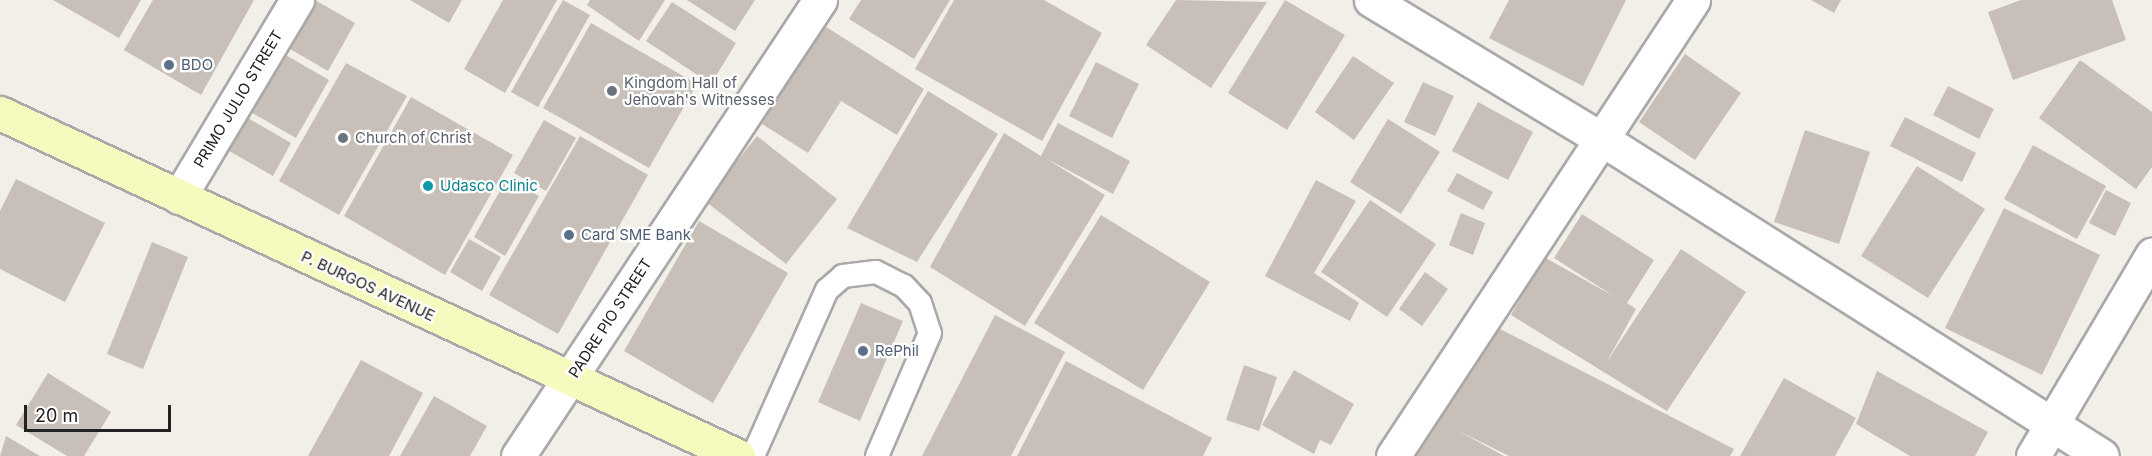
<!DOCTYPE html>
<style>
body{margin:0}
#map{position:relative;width:2152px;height:456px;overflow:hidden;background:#f2efe9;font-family:Inter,sans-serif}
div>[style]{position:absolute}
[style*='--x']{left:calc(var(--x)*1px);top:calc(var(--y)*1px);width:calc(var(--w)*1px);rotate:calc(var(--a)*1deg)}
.building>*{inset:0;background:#c7bfb8}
.roads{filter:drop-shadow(2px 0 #a9a9a9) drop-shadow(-2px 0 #a9a9a9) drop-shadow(0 2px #a9a9a9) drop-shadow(0 -2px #a9a9a9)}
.service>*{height:22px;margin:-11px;padding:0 11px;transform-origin:11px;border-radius:11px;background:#fff}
.minor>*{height:33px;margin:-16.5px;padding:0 16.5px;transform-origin:16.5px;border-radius:16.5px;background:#fff}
.secondary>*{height:33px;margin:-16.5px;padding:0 16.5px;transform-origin:16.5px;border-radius:16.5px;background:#f7fabf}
.dots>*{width:16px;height:16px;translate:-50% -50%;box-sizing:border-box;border:3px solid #fff;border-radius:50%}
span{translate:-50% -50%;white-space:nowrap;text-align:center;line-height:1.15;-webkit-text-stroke:4.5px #fff;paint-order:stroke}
.service-label{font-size:15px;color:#4e5e75}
.left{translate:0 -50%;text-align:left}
.worship-label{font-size:15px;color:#5b616d}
.street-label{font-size:15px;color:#222}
.culture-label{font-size:15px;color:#0d838f}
.scale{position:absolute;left:24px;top:405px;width:147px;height:27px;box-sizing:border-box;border:3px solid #222;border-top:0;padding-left:8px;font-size:18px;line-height:21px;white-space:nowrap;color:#222;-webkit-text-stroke:4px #fff;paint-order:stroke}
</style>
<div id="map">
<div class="building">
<i style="clip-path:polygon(53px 0,141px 0,119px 38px)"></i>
<i style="clip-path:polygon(153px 0,254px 0,201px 95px,124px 50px)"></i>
<i style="clip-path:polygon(302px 0,315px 0,355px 23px,328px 71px,278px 42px)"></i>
<i style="clip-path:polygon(410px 0,462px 0,449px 23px)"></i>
<i style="clip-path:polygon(503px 0,557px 0,505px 93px,464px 69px)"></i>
<i style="clip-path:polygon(563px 0,590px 15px,538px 107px,511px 92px)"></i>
<i style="clip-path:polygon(590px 0,665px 0,639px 41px,587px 5px)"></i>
<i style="clip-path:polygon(687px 0,755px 0,735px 31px)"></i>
<i style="clip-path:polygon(861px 0,950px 0,914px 59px,849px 19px)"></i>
<i style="clip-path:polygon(954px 0,1044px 0,1102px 33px,1042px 141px,915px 69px)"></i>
<i style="clip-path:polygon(1176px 0,1267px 2px,1211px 88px,1146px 45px)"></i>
<i style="clip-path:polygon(1285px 0,1345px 35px,1287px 130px,1228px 93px)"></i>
<i style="clip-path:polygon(1509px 0,1626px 0,1583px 86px,1489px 38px)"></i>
<i style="clip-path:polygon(1811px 0,1841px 0,1834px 13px)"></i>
<i style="clip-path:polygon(2021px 0,2112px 0,2126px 40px,2013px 80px,1988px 12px)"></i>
<i style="clip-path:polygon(672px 2px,736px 43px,711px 84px,646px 41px)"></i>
<i style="clip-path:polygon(591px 23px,697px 84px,649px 168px,543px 108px)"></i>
<i style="clip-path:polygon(823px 25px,924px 89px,897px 135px,841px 101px,808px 153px,762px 124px)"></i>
<i style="clip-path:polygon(272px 47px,329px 80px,296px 138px,238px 105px)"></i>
<i style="clip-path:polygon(1685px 54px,1741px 93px,1695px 160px,1639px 122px)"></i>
<i style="clip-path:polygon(1353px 56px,1394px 83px,1354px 140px,1315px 112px)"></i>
<i style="clip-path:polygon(2080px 60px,2152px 112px,2152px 167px,2136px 189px,2039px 118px)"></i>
<i style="clip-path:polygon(1096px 62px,1139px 84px,1112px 138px,1069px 116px)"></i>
<i style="clip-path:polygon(346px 63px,407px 96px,339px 215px,279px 181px)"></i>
<i style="clip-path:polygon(1423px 82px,1454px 96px,1435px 136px,1404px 122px)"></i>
<i style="clip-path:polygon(1948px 86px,1994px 109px,1979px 139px,1933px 115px)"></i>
<i style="clip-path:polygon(928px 91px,998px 134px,917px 262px,847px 228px)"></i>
<i style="clip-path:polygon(411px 97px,513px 155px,445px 275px,344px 216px)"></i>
<i style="clip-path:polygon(1478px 102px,1533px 132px,1508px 180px,1452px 151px)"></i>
<i style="clip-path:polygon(234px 110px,291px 143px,273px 176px,215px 143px)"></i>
<i style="clip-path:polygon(1905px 117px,1976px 153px,1962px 182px,1890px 146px)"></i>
<i style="clip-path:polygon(1388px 119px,1440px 152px,1401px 214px,1350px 182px)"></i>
<i style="clip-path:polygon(544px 120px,576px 138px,546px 191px,514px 173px)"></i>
<i style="clip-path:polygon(1058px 123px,1130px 161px,1113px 194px,1045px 158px,1105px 195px,1025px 326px,930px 267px,1004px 133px,1041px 156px)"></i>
<i style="clip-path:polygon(1805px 130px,1870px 152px,1839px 244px,1774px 222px)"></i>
<i style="clip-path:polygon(580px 136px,648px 175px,558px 334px,489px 295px)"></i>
<i style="clip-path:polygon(757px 136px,837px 199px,786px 264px,705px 201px)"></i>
<i style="clip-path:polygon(2033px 145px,2106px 186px,2077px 239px,2004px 199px)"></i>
<i style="clip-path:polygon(1917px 166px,1985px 209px,1928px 298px,1861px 256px)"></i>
<i style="clip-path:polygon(1457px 173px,1493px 192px,1483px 210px,1447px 191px)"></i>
<i style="clip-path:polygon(507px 178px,539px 196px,505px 256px,474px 237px)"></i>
<i style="clip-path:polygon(16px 179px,105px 223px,65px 302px,0 269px,0 211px)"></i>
<i style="clip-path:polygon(1316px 180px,1356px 201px,1314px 273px,1359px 303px,1350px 321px,1265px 276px)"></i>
<i style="clip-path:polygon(2106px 190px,2131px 203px,2115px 236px,2089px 223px)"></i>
<i style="clip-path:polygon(1370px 200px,1436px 244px,1387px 317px,1321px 272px)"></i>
<i style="clip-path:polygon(2004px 208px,2100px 255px,2042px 375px,1945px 328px)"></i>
<i style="clip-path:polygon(1461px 213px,1485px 223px,1473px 255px,1449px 245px)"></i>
<i style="clip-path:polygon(1582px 214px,1654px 260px,1627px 303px,1636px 309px,1606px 363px,1681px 249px,1746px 292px,1667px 411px,1511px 315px,1544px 257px,1615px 297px,1554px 258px)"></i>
<i style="clip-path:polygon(1101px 215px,1210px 282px,1143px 390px,1034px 323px)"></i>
<i style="clip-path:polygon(699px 221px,788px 273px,713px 403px,624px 351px)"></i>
<i style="clip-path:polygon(469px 239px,501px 257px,482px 291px,450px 272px)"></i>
<i style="clip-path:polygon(152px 242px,188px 257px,143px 369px,107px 354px)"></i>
<i style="clip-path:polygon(1425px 272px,1448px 289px,1422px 326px,1399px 309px)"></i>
<i style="clip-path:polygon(861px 303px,903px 321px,860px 421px,818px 402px)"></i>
<i style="clip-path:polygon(995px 315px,1065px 352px,1011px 456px,922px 456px)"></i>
<i style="clip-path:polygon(1500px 329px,1734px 449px,1730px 456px,1509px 456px,1457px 430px,1504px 456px,1410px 456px)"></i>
<i style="clip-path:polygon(361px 360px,423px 393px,389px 456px,308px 456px)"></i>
<i style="clip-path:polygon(1066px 361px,1212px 438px,1203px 456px,1017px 456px)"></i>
<i style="clip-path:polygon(1244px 365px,1277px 377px,1259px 431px,1226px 420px)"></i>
<i style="clip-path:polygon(1294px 370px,1354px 404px,1331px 445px,1320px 440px,1314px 454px,1262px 425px)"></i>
<i style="clip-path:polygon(1877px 371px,1988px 432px,1975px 456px,1910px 456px,1856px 424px)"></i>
<i style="clip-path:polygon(48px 373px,111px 412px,84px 456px,67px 456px,16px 425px)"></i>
<i style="clip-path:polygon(1784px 378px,1856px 418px,1835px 456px,1740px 456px)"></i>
<i style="clip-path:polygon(434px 396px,487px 426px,470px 456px,400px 456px)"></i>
<i style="clip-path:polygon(6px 436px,40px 456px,0 456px)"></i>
</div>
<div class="roads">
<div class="service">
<i style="--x:753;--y:456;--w:182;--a:-66"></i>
<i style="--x:827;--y:290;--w:21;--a:-41"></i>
<i style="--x:843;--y:276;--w:33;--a:-7"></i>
<i style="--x:876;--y:272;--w:31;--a:27"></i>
<i style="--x:904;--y:286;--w:23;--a:47"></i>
<i style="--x:920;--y:303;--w:32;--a:72"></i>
<i style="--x:930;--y:333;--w:134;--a:113.3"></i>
</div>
<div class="minor">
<i style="--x:1371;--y:0;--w:273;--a:31.1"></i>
<i style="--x:1605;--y:141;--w:588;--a:32.37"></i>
<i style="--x:179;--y:197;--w:230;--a:-59.1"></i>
<i style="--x:518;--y:456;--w:547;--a:-56.48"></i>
<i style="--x:1393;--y:456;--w:546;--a:-56.66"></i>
<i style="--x:2033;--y:456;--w:234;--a:-59.4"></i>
</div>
<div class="secondary">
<i style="--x:0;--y:113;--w:814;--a:24.93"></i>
</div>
</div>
<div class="dots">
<i style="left:169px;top:65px;background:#5c6f8a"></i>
<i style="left:612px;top:91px;background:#6b7280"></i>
<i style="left:343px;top:138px;background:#6b7280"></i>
<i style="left:428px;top:186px;background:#0f9aa8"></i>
<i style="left:569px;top:235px;background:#5c6f8a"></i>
<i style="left:863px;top:351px;background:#5c6f8a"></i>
</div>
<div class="service-label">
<span class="left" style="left:181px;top:65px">BDO</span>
<span class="left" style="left:581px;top:235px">Card SME Bank</span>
<span class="left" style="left:875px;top:351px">RePhil</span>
</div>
<div class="worship-label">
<span class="left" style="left:624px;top:91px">Kingdom Hall of<br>Jehovah's Witnesses</span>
<span class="left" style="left:355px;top:138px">Church of Christ</span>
</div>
<div class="street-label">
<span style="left:238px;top:99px;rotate:-59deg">PRIMO JULIO STREET</span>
<span style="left:368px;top:286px;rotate:25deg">P. BURGOS AVENUE</span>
<span style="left:610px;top:318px;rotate:-57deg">PADRE PIO STREET</span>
</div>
<div class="culture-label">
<span class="left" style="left:440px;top:186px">Udasco Clinic</span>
</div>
<div class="scale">20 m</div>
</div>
